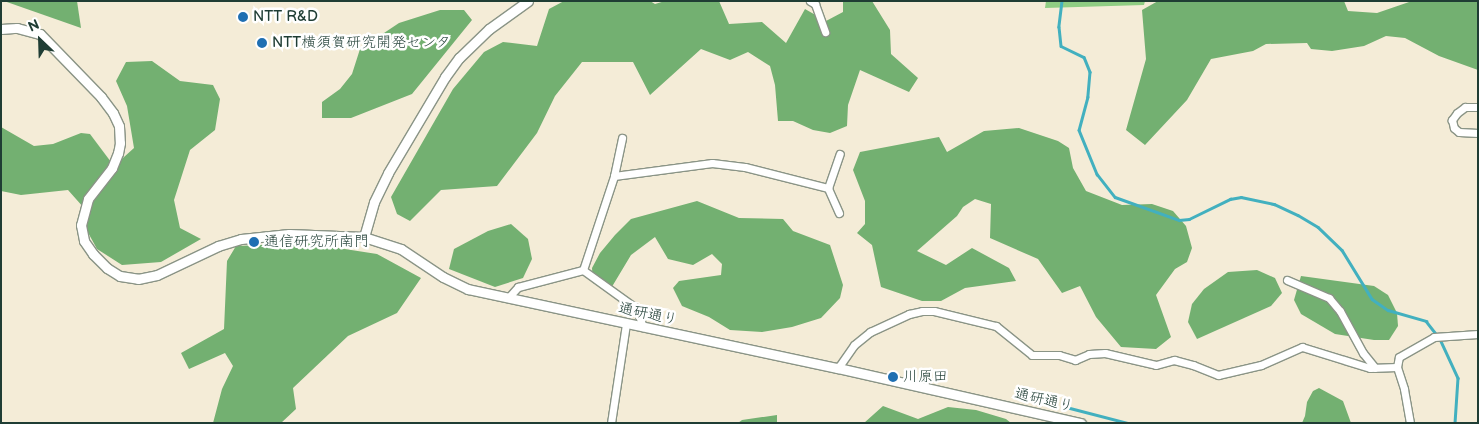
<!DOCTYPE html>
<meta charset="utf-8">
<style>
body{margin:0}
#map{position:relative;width:1479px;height:424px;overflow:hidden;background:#f4ecd7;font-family:"Balsamiq Sans","Klee One",sans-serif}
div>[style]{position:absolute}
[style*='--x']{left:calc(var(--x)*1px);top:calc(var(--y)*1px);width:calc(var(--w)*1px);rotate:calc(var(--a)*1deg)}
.green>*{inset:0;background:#8fcd83}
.forest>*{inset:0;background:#73b071}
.stream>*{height:2.5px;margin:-1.25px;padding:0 1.25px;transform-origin:1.25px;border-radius:1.25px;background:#42b0bf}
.roads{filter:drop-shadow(1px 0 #8a9486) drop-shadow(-1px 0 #8a9486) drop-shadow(0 1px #8a9486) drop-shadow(0 -1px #8a9486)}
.minor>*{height:7px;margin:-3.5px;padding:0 3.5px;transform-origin:3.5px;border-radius:3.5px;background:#fff}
.tertiary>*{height:9px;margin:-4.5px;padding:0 4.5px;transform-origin:4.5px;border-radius:4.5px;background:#fff}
.dots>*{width:14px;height:14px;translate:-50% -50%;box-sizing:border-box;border:2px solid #fff;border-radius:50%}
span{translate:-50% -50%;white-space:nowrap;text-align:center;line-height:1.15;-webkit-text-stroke:5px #fff;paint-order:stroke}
.poi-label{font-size:15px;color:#1f3d34}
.left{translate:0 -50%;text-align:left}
.street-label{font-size:15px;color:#1f3d34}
.frame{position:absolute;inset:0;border:2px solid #1f3d34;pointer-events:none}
.north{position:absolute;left:15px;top:15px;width:50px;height:50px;-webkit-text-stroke:4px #fff;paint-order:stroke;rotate:336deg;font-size:14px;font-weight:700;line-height:20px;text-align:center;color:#1f3d34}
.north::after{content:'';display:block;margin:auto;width:18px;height:22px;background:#1f3d34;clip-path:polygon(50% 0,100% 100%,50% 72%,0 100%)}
</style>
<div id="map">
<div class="green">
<i style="clip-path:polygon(1046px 1px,1145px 1px,1144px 5px,1045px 8px)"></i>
</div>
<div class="forest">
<i style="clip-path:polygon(4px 1px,77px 1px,81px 28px)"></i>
<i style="clip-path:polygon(564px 1px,650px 1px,655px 4px,665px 1px,719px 1px,729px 24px,762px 22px,786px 43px,805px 9px,826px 21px,843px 12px,843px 1px,872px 1px,890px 30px,891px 54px,918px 78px,909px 92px,860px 70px,848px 105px,847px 126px,830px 133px,813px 130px,793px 121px,778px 121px,775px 85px,770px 66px,748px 52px,730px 60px,701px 49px,650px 95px,633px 62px,582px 62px,555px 96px,537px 133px,497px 186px,441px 190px,410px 221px,397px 214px,391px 197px,453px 89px,484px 52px,503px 42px,537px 46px,549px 9px)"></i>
<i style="clip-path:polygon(1158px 1px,1344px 1px,1348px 11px,1377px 13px,1412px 1px,1478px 1px,1478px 70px,1439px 56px,1405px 38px,1386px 36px,1364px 46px,1332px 51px,1311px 49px,1307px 43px,1266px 44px,1253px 51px,1211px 59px,1187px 100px,1145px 145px,1126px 130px,1146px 59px,1142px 10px)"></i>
<i style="clip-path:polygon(440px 10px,464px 10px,472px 20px,412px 94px,351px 118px,322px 118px,322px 102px,340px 89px,352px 74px,360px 49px,399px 23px)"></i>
<i style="clip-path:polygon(152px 61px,180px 81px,213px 85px,220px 99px,215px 130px,190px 150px,174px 200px,180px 228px,201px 239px,161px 262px,122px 265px,97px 249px,85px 227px,84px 208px,68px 190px,21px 195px,1px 191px,1px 127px,34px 146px,53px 144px,81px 133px,90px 134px,114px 166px,134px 148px,127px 106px,116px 81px,126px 62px)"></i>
<i style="clip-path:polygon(1019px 128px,1058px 141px,1069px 148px,1073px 168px,1086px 191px,1122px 205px,1152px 204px,1173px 211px,1186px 226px,1192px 248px,1187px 262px,1175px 269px,1156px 295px,1171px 337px,1156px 349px,1121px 347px,1096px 317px,1080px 286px,1062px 293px,1038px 259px,990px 238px,991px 204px,975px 199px,963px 207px,957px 216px,917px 251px,946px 265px,972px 248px,1009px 268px,1016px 281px,965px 288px,941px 301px,922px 301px,881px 287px,872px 245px,857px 233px,865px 224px,865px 201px,853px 170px,860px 152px,939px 137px,947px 152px,984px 131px)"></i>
<i style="clip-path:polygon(697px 201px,739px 218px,783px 219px,793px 231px,830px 245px,843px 285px,840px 298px,821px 318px,792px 327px,762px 332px,730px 330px,709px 317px,682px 306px,673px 288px,679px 281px,721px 275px,722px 264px,712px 254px,693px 265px,668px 259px,655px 237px,631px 255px,610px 290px,593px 283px,592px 268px,600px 253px,615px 235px,631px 219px)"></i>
<i style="clip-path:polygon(511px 224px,528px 239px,532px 259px,523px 278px,495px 287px,449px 269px,454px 249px,488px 231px)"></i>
<i style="clip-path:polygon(306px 243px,377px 254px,421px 278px,397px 313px,348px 336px,293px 388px,296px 409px,281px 423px,213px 423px,222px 389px,233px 366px,225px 353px,189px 369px,181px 353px,224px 329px,227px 261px,236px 246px)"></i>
<i style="clip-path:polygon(1257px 270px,1275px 278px,1282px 293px,1271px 306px,1197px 339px,1188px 322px,1192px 304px,1204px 289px,1228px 272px)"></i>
<i style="clip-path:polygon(1301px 276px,1374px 286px,1388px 295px,1397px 313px,1398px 326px,1389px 340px,1374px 340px,1335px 334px,1301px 314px,1294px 300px)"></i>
<i style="clip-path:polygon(1319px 388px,1343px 401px,1351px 423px,1302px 423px,1305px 416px,1307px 402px,1313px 391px)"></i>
<i style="clip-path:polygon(883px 406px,918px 419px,948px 407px,976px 410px,1006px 419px,1011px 423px,864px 423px)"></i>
<i style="clip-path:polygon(777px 415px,777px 423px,738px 423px,742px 420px)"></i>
</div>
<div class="stream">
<i style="--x:1062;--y:1;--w:26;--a:97"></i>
<i style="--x:1059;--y:27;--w:19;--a:84"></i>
<i style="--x:1061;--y:46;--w:25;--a:26"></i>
<i style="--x:1084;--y:57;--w:16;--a:68"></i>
<i style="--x:1090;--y:72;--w:25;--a:95"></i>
<i style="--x:1088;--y:97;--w:34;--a:105"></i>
<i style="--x:1079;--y:130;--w:48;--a:67.8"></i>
<i style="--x:1097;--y:174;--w:29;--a:52"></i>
<i style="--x:1115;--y:197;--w:68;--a:19.8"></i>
<i style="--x:1179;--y:220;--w:10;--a:-6"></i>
<i style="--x:1189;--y:219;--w:46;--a:-26"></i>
<i style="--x:1230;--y:199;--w:11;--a:-10"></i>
<i style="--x:1241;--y:197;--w:34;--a:12"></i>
<i style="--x:1274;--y:204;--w:26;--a:25"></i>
<i style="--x:1298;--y:215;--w:23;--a:31"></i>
<i style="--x:1318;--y:227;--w:33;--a:44"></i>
<i style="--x:1342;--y:250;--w:57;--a:58.5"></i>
<i style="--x:1372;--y:299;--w:19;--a:35"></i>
<i style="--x:1388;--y:310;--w:40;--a:16"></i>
<i style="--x:1426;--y:321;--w:18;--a:52"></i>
<i style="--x:1440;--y:339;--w:43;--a:65.2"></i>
<i style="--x:1458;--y:378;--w:45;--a:93.8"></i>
<i style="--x:1070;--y:408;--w:60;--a:14.5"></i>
</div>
<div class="roads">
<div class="minor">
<i style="--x:810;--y:1;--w:6;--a:31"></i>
<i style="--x:815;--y:4;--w:30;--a:70"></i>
<i style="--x:1478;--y:107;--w:13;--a:180"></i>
<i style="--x:1465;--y:107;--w:10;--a:143"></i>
<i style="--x:1457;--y:113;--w:9;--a:126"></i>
<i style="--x:1452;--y:120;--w:8;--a:76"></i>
<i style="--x:1454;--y:128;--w:6;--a:39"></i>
<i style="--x:1459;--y:132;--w:19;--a:3"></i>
<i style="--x:614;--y:176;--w:99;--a:-7.6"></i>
<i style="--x:712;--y:163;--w:33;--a:7"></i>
<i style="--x:745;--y:167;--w:86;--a:14.2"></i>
<i style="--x:839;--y:213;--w:27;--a:-114"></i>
<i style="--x:828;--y:188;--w:36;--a:-71"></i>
<i style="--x:583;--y:270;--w:99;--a:-71.7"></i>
<i style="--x:614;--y:176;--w:39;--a:-78"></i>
<i style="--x:1287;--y:280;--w:46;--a:23.2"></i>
<i style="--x:1329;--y:298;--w:17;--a:50"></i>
<i style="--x:1340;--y:311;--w:48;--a:61.3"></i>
<i style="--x:1363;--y:353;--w:19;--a:51"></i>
<i style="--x:508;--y:298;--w:15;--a:-48"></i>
<i style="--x:518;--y:287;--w:67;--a:-14.7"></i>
<i style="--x:583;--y:270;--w:67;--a:35.8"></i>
<i style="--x:637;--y:309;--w:19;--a:72"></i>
<i style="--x:1397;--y:367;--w:23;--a:72"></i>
<i style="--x:1404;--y:389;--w:35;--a:80"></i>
<i style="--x:838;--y:368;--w:28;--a:-55"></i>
<i style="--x:854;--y:345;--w:21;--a:-39"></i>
<i style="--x:870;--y:332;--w:43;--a:-24.8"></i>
<i style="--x:909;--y:314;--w:13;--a:-13"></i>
<i style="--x:922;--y:311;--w:12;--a:0"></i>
<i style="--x:934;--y:311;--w:64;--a:13.6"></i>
<i style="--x:996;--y:326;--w:46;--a:38.9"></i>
<i style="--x:1032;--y:355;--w:27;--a:0"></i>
<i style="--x:1059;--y:355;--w:17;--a:17"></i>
<i style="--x:1075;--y:360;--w:15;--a:-23"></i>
<i style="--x:1089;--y:354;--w:16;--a:-4"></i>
<i style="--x:1105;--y:353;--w:52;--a:13.2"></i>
<i style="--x:1156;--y:365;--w:19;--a:-16"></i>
<i style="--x:1174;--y:360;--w:20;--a:15"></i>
<i style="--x:1193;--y:365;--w:27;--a:22"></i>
<i style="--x:1218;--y:375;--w:44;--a:-13.1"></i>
<i style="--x:1261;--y:365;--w:45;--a:-23.7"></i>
<i style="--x:1302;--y:347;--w:71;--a:17.2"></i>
<i style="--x:1370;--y:368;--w:27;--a:-2"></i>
<i style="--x:1397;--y:367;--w:10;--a:-79"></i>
<i style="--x:1399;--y:357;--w:40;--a:-29.7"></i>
<i style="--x:1434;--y:337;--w:44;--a:-3.9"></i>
<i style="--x:611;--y:423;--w:100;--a:-81.4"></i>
</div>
<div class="tertiary">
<i style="--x:1;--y:29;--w:16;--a:-4"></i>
<i style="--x:17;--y:28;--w:24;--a:15"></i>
<i style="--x:40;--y:34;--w:88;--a:45.9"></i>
<i style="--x:101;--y:97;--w:20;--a:53"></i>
<i style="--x:113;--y:113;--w:14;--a:65"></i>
<i style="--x:119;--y:126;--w:17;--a:87"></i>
<i style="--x:120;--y:143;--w:10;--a:101"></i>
<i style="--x:118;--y:153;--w:16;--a:112"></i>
<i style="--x:112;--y:168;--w:39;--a:128"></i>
<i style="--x:88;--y:199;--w:27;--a:105"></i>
<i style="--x:81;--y:225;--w:16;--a:79"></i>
<i style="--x:84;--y:241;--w:16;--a:55"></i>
<i style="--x:93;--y:254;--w:20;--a:45"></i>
<i style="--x:107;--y:268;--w:15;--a:32"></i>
<i style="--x:120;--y:276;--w:18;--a:9"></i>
<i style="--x:138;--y:279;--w:19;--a:-12"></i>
<i style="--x:157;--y:275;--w:68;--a:-25.4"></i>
<i style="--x:218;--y:246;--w:24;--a:-17"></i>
<i style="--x:241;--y:239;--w:48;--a:-5.9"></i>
<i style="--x:289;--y:234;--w:75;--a:2.3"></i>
<i style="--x:364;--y:237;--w:39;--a:18"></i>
<i style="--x:401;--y:249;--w:50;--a:33.7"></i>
<i style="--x:443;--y:277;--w:28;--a:26"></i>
<i style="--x:468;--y:289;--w:378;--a:12.1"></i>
<i style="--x:838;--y:368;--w:249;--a:12.8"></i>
<i style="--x:364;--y:237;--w:36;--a:-74"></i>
<i style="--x:374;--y:202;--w:32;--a:-64"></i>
<i style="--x:388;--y:173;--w:112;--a:-59.3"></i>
<i style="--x:445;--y:77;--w:24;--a:-54"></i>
<i style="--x:459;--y:58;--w:42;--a:-44"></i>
<i style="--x:489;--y:29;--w:48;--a:-35.7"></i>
</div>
</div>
<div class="dots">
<i style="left:243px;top:17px;background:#1f6fb2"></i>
<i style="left:262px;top:43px;background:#1f6fb2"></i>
<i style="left:254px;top:242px;background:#1f6fb2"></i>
<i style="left:893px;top:377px;background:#1f6fb2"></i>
</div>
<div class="poi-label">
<span class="left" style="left:253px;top:17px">NTT R&amp;D</span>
<span class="left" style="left:272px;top:43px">NTT横須賀研究開発センタ</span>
<span class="left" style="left:264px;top:242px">通信研究所南門</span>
<span class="left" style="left:903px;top:377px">川原田</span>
</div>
<div class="street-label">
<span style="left:648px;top:314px;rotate:12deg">通研通り</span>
<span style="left:1044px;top:400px;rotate:13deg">通研通り</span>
</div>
<div class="frame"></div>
<div class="north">N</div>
</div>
